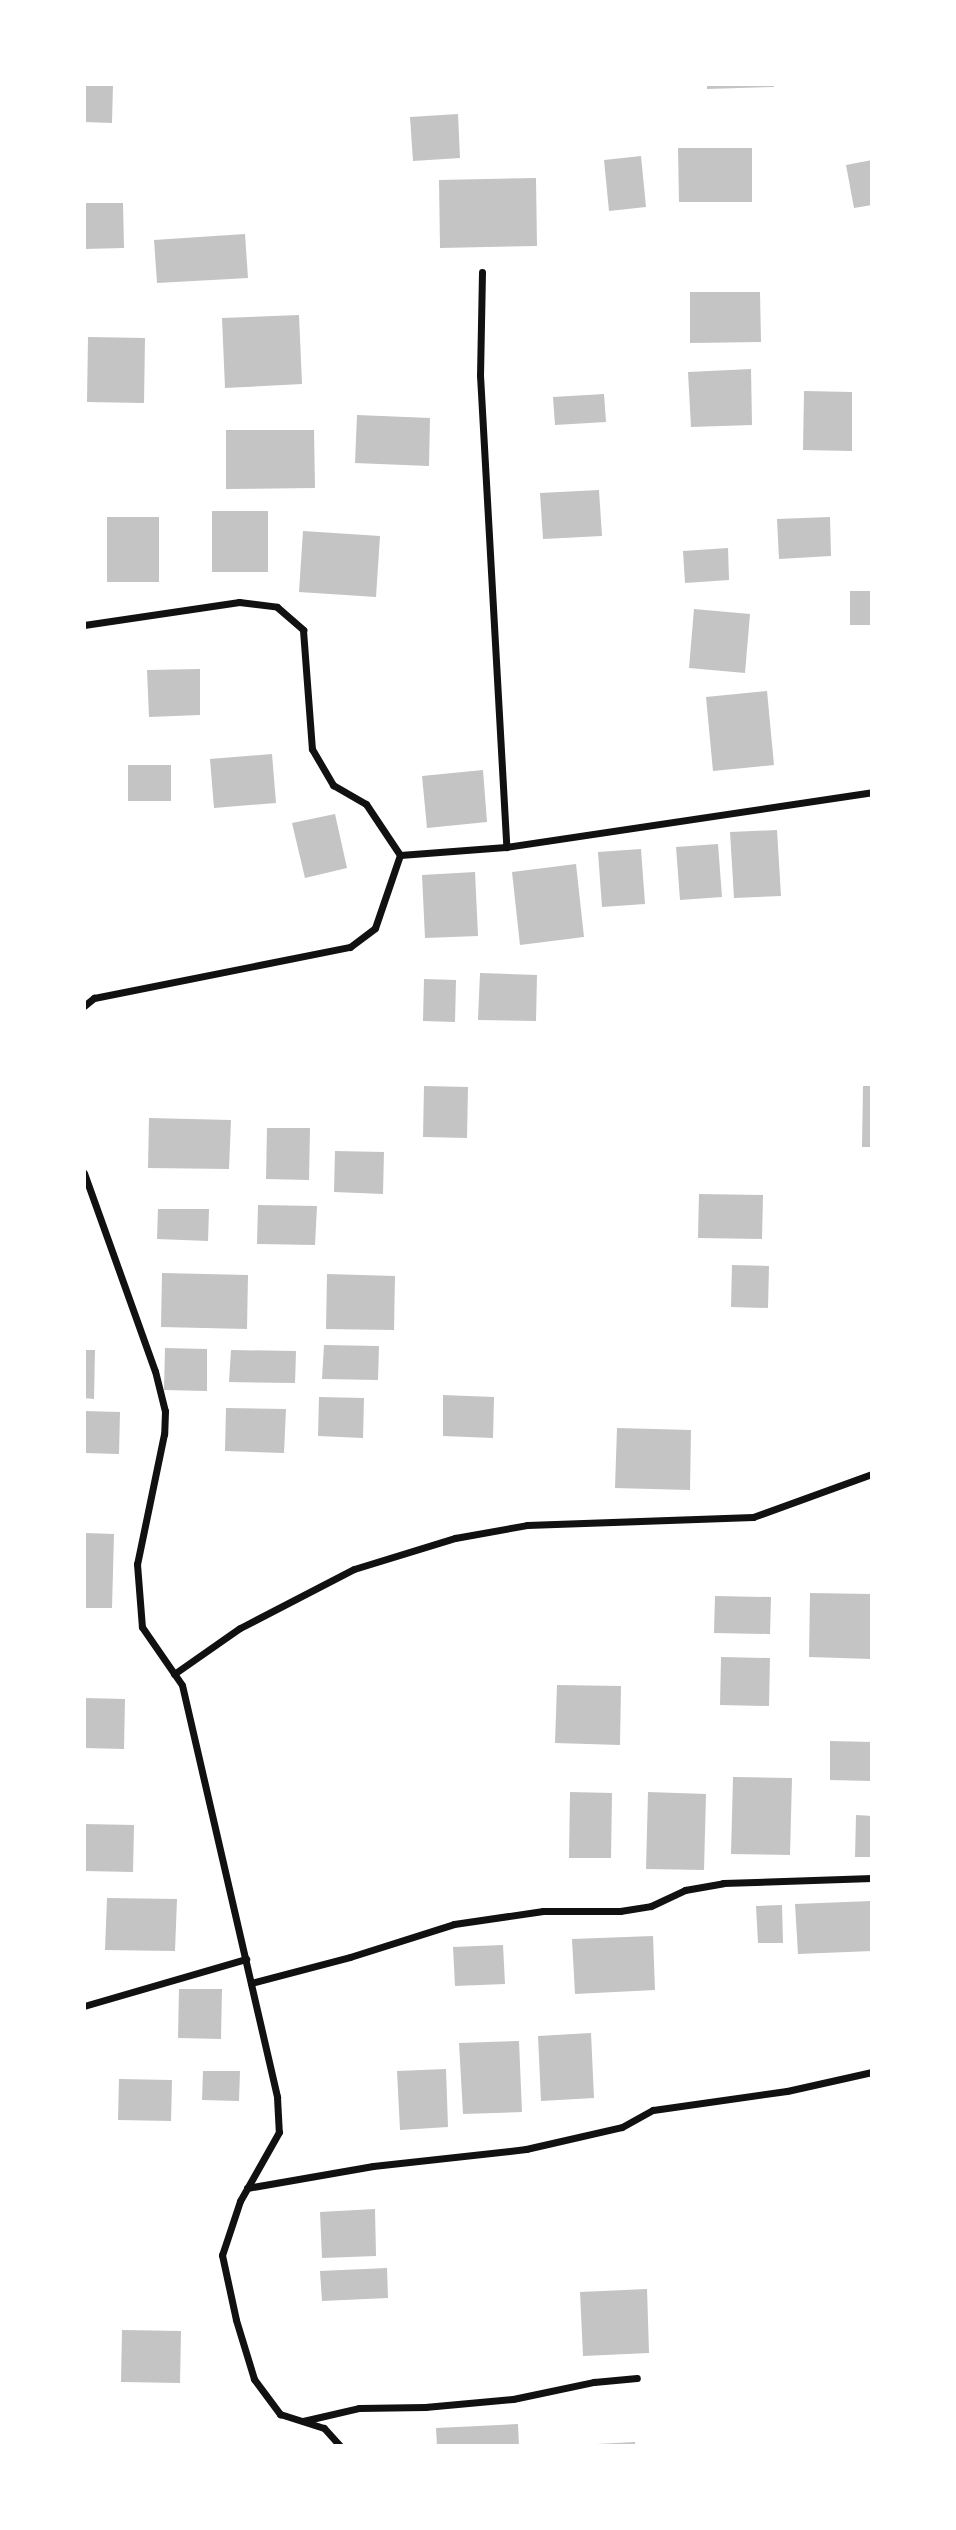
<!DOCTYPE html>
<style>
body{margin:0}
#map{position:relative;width:956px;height:2530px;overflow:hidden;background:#fff;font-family:Karla,sans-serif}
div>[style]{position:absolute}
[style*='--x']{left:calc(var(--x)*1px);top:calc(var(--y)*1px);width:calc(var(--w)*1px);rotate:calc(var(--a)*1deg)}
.building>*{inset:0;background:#c4c4c4}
.minor>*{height:7px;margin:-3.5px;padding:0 3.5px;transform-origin:3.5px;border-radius:3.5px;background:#111}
span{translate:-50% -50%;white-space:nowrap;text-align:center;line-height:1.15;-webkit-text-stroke:5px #fff;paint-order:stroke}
.frame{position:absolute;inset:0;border:86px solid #fff;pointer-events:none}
</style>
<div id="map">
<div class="building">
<i style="clip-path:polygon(84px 84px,113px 84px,112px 123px,84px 122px)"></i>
<i style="clip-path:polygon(707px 84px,774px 84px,774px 87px,707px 89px)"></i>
<i style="clip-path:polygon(458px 114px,460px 158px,413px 161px,410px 117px)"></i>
<i style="clip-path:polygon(678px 148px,752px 148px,752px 202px,679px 202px)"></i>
<i style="clip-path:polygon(641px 156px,646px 207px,609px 211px,604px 160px)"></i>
<i style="clip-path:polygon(872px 160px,872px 205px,854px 208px,846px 165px)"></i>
<i style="clip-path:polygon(536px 178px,537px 246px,440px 248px,439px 180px)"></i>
<i style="clip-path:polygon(84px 203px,123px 203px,124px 248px,84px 249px)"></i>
<i style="clip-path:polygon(245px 234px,248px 278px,157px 283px,154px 240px)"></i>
<i style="clip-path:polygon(690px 292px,760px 292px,761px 342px,690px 343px)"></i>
<i style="clip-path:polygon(299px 315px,302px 384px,225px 388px,222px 318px)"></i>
<i style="clip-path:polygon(88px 337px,145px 338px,144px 403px,87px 402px)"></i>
<i style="clip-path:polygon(751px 369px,752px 425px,691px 427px,688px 372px)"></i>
<i style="clip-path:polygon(804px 391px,852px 392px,852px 451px,803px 450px)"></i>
<i style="clip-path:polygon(604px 394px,606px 422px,555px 425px,553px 397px)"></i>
<i style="clip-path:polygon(357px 415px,430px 418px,429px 466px,355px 463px)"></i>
<i style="clip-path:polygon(226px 430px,314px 430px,315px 488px,226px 489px)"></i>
<i style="clip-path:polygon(599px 490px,602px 536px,543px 539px,540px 493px)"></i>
<i style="clip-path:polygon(212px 511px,268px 511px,268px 572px,212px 572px)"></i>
<i style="clip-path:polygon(107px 517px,159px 517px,159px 582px,107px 582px)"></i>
<i style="clip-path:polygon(830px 517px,831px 556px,779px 559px,777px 519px)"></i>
<i style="clip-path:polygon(303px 531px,380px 536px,376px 597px,299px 592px)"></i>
<i style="clip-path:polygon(728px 548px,729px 580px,685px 583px,683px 551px)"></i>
<i style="clip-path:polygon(850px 591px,872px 591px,872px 625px,850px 625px)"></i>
<i style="clip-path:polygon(694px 609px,750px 614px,745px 673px,689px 668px)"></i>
<i style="clip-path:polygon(200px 669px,200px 715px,149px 717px,147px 670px)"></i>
<i style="clip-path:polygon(767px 691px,774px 765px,713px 771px,706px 697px)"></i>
<i style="clip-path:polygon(272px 754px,276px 803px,214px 808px,210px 759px)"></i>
<i style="clip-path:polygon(128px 765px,171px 765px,171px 801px,128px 801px)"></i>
<i style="clip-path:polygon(483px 770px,487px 822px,427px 828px,422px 776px)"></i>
<i style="clip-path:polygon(335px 814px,347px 868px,305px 878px,292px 823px)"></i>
<i style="clip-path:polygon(777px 830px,781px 896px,734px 898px,730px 832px)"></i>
<i style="clip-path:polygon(718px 844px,722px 897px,680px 900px,676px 847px)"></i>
<i style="clip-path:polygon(641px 849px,645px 904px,602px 907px,598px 852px)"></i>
<i style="clip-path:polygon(576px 864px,584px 937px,520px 945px,512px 872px)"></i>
<i style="clip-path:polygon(475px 872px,478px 936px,425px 938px,422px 875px)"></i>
<i style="clip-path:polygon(480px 973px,537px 975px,536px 1021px,478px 1020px)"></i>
<i style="clip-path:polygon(424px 979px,456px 980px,455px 1022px,423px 1021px)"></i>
<i style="clip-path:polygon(424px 1086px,468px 1087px,467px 1138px,423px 1137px)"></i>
<i style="clip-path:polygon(863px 1086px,872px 1086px,872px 1147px,862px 1147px)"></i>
<i style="clip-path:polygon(149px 1118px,231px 1120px,229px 1169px,148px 1168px)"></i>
<i style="clip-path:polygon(267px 1128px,310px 1128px,309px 1180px,266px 1179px)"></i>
<i style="clip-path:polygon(335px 1151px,384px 1152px,383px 1194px,334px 1192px)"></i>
<i style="clip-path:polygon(699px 1194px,763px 1195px,762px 1239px,698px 1238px)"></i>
<i style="clip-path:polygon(258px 1205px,317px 1206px,315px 1245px,257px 1244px)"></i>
<i style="clip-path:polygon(158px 1209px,209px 1209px,208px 1241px,157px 1239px)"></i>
<i style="clip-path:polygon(732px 1265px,769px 1266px,768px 1308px,731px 1307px)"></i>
<i style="clip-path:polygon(162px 1273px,248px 1275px,247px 1329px,161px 1327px)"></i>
<i style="clip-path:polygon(327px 1274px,395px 1276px,394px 1330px,326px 1329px)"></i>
<i style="clip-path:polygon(324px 1345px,379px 1346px,378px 1380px,322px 1379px)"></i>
<i style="clip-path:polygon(165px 1348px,207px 1349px,207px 1391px,164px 1390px)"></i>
<i style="clip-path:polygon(84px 1350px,95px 1350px,94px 1399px,84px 1398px)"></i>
<i style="clip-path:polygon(231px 1350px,296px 1351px,295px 1383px,229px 1382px)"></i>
<i style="clip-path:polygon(443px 1395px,494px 1397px,493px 1438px,443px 1436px)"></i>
<i style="clip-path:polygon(319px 1397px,364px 1398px,363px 1438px,318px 1436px)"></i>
<i style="clip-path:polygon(226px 1408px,286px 1409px,284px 1453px,225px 1451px)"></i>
<i style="clip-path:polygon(84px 1411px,120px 1412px,119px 1454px,84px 1453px)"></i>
<i style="clip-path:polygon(617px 1428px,691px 1430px,690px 1490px,615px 1488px)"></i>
<i style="clip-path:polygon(84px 1533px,114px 1534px,112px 1608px,84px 1608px)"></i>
<i style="clip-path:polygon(810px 1593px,872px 1594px,872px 1659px,809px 1657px)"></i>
<i style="clip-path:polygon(715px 1596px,771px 1597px,770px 1634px,714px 1633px)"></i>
<i style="clip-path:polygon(721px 1657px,770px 1658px,769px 1706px,720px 1705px)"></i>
<i style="clip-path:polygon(557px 1685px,621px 1686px,620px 1745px,555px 1743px)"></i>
<i style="clip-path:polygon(84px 1698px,125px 1699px,124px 1749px,84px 1748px)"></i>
<i style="clip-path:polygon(830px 1741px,872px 1742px,872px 1781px,830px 1780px)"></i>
<i style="clip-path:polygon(733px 1777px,792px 1778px,790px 1855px,731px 1854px)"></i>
<i style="clip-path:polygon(570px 1792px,612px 1793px,611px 1858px,569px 1858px)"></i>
<i style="clip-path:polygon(648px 1792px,706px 1794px,704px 1870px,646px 1869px)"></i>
<i style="clip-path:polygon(856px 1815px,872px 1816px,872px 1857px,855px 1857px)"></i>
<i style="clip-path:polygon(84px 1824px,134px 1825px,133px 1872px,84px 1871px)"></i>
<i style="clip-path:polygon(107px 1898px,177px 1899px,175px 1951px,105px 1950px)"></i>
<i style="clip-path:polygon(872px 1901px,872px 1951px,798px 1954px,795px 1904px)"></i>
<i style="clip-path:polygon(782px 1905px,783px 1943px,758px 1943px,756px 1906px)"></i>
<i style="clip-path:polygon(653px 1936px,655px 1990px,575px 1994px,572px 1939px)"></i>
<i style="clip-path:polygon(503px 1945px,505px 1984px,455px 1986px,453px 1947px)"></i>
<i style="clip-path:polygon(179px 1989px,222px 1989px,221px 2039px,178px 2038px)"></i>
<i style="clip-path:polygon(591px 2033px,594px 2098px,541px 2101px,538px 2036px)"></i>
<i style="clip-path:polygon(519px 2041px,522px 2112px,463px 2114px,459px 2043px)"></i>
<i style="clip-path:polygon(446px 2069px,448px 2127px,400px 2130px,397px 2071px)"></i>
<i style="clip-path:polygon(203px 2071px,240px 2071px,239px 2101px,202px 2100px)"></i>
<i style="clip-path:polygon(119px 2079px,172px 2080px,171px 2121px,118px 2120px)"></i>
<i style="clip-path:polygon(375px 2209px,376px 2256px,322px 2258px,320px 2212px)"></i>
<i style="clip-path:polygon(387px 2268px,388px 2298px,322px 2301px,320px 2271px)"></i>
<i style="clip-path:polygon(647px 2289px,649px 2353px,583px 2356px,580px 2292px)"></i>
<i style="clip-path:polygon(122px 2330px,181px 2331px,180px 2383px,121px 2382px)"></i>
<i style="clip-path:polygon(518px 2424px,519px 2446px,437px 2446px,436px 2428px)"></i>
<i style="clip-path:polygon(635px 2442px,635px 2446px,596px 2446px,596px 2444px)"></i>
</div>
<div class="minor">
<i style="--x:482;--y:272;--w:103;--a:91.1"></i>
<i style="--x:480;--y:375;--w:473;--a:86.8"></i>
<i style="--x:84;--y:625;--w:157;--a:-8.4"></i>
<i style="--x:239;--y:602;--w:38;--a:7"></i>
<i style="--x:277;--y:607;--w:35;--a:41"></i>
<i style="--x:303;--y:630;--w:119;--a:85.7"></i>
<i style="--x:312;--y:749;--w:42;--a:59.7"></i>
<i style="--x:333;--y:785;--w:38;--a:30"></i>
<i style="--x:366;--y:804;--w:61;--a:56.3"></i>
<i style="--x:400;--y:855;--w:106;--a:-4.3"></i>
<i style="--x:506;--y:847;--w:370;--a:-8.5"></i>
<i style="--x:84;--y:1006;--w:13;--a:-39"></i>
<i style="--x:94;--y:998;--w:261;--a:-11.3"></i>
<i style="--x:350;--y:947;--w:31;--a:-37"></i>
<i style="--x:375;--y:928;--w:77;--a:-71.1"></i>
<i style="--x:84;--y:1173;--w:210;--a:70.3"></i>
<i style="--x:155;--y:1371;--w:41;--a:76"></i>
<i style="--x:165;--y:1411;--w:23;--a:92"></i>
<i style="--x:164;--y:1434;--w:133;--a:101.7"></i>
<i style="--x:137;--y:1564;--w:63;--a:85.5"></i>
<i style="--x:142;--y:1627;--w:70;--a:55.4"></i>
<i style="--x:182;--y:1685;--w:423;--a:77"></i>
<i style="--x:277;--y:2097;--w:35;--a:87"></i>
<i style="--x:279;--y:2132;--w:79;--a:119.5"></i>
<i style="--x:240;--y:2201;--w:57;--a:108.4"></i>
<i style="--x:222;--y:2255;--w:66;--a:77.8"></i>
<i style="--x:236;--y:2320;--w:62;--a:73"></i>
<i style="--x:254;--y:2379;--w:44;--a:53.4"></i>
<i style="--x:280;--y:2414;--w:46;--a:17.7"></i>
<i style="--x:324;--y:2428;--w:24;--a:48"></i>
<i style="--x:174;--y:1674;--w:80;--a:-34.9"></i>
<i style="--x:240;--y:1628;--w:128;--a:-27.4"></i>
<i style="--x:354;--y:1569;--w:106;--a:-17.1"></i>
<i style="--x:455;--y:1538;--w:73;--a:-10.2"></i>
<i style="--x:527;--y:1525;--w:226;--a:-2"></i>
<i style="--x:753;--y:1517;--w:127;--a:-19.9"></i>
<i style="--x:251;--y:1983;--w:102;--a:-14.7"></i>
<i style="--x:350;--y:1957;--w:109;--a:-17.6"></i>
<i style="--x:454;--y:1924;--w:90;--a:-8.3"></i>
<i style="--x:543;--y:1911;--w:77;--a:0"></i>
<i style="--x:620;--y:1911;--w:31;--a:-9"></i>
<i style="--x:651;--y:1906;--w:38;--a:-25"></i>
<i style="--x:685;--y:1890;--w:39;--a:-10"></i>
<i style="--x:723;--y:1883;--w:149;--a:-1.9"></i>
<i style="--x:84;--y:2006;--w:169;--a:-16.2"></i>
<i style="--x:247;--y:2188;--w:128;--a:-9.9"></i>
<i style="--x:373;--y:2166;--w:154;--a:-6.3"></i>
<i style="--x:526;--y:2149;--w:98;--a:-12.9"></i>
<i style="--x:622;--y:2127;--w:35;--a:-29"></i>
<i style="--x:653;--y:2110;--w:135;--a:-8.1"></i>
<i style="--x:787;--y:2091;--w:87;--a:-12.6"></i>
<i style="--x:303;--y:2421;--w:57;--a:-13.1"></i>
<i style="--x:359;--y:2408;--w:66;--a:-0.9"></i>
<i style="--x:425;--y:2407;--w:88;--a:-5.2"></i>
<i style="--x:513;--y:2399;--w:83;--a:-11.9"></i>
<i style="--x:594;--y:2382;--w:43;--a:-5.3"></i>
</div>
<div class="frame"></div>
</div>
